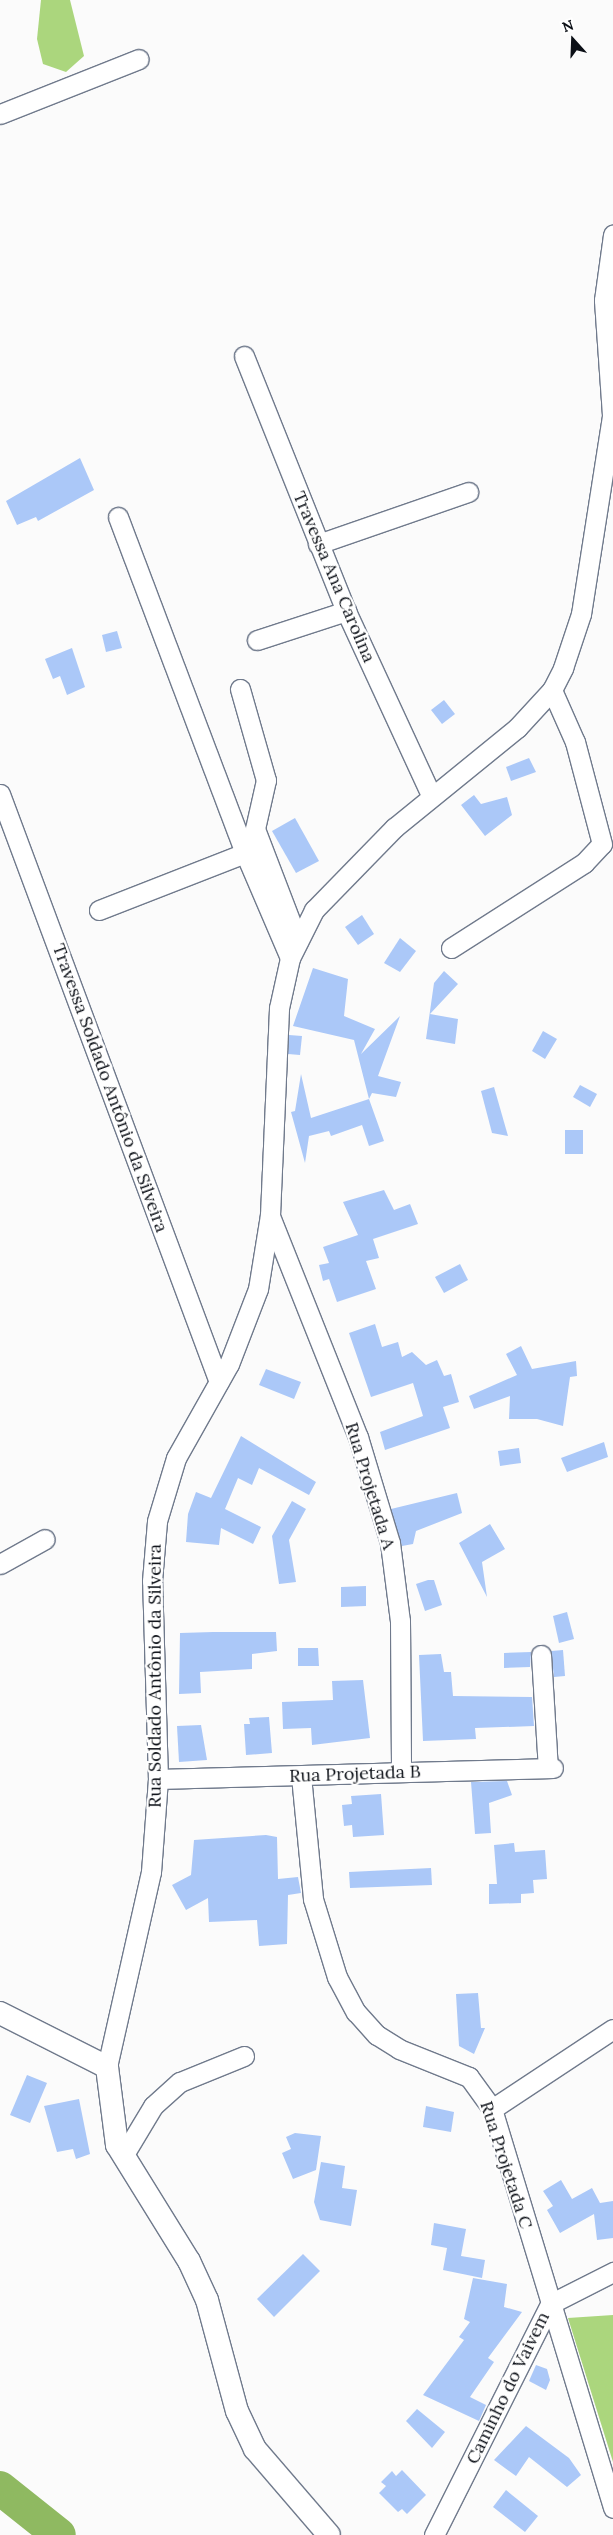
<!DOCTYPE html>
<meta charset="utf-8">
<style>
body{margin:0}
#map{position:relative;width:613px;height:2535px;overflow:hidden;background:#fbfbfb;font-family:Lora,serif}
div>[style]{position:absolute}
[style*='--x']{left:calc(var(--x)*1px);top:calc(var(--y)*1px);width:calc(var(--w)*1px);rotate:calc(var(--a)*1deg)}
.forest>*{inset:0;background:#abd67d}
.river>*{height:34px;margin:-17px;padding:0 17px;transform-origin:17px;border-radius:17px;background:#8fb961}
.building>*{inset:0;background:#abc8f8}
.roads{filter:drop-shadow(1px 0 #707a8c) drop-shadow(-1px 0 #707a8c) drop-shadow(0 1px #707a8c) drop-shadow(0 -1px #707a8c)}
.minor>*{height:19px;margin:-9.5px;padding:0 9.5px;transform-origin:9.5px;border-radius:9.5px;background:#fff}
.tertiary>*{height:22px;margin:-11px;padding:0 11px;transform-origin:11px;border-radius:11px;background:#fff}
span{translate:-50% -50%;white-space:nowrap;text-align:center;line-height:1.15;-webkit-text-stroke:4.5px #fff;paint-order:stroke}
.street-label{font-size:18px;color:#0b0f16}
.north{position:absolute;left:548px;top:15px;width:50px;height:50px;-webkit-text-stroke:4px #fff;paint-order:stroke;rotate:340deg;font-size:14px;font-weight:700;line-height:20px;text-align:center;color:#0b0f16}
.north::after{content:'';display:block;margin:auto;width:18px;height:22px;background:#0b0f16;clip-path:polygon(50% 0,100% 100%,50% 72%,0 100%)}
</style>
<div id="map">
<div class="forest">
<i style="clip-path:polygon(41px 0,70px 0,84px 56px,66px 72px,43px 64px,37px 39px)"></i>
<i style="clip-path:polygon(613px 2315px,613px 2462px,568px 2318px)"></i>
</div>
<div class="river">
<i style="--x:0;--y:2488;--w:75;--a:38.5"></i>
</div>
<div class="building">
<i style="clip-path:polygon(80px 458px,94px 490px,38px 521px,36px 517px,17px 525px,6px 501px)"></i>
<i style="clip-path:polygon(117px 631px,122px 648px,106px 652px,102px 635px)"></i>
<i style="clip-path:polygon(72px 648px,85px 687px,67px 695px,60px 676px,53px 679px,45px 659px)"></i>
<i style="clip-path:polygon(444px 700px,455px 714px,442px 724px,431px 710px)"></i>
<i style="clip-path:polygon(529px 758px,536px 772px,511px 781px,506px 767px)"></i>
<i style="clip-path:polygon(474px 795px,481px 804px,507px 797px,512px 815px,485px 836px,461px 805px)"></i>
<i style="clip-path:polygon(295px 818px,319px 861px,296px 873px,272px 831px)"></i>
<i style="clip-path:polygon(362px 915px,374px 934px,358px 945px,345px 927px)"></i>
<i style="clip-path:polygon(400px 938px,416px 951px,400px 972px,384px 963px)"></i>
<i style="clip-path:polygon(313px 968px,348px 979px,344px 1016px,375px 1029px,361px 1054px,400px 1016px,378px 1076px,401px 1082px,396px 1097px,372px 1093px,369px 1099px,384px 1141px,369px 1146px,362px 1125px,331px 1136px,329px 1131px,309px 1136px,305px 1163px,291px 1112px,295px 1111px,301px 1074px,311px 1118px,369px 1099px,354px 1040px,293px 1026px)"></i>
<i style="clip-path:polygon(444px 971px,458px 984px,430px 1014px,458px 1019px,455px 1044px,426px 1039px,434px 983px)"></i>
<i style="clip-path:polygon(543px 1031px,557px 1039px,545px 1059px,532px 1051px)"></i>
<i style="clip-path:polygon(289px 1035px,302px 1036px,300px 1055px,288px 1054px)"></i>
<i style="clip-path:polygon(580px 1085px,597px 1094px,590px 1107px,573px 1097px)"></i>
<i style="clip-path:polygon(494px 1087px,508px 1136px,492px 1133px,481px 1091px)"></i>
<i style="clip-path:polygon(565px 1130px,583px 1130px,583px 1154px,565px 1154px)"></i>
<i style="clip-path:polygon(384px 1190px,394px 1210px,410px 1204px,418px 1224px,373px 1239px,379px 1258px,366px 1261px,376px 1289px,337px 1302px,329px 1279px,323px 1281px,319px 1265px,329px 1263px,323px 1247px,358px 1235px,343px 1202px)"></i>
<i style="clip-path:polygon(460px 1264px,468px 1280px,444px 1293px,435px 1277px)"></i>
<i style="clip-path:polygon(375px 1324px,382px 1347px,398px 1342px,402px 1357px,412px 1352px,426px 1365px,437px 1360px,444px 1376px,451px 1374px,459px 1402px,443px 1407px,450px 1428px,385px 1450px,380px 1432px,423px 1416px,413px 1383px,371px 1397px,349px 1333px)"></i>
<i style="clip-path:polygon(521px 1346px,532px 1369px,576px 1361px,577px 1376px,570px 1377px,563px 1426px,537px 1419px,509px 1419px,510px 1396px,474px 1409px,469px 1396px,517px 1375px,506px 1354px)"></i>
<i style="clip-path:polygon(266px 1369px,301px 1382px,294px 1399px,259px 1385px)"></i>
<i style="clip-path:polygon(241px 1436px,316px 1482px,309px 1495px,259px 1468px,252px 1485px,238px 1478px,225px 1509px,261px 1527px,253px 1544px,221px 1528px,219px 1545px,186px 1542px,188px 1514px,196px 1492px,211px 1498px)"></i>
<i style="clip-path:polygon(604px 1442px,608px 1457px,567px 1472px,561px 1458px)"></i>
<i style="clip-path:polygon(519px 1448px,521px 1463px,500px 1466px,498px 1451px)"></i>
<i style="clip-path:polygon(457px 1493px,462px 1513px,416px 1531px,413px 1544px,402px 1546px,391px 1509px)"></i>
<i style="clip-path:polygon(292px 1501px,306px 1509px,289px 1540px,296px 1582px,279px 1584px,272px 1536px)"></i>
<i style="clip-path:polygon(490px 1524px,505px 1549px,482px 1562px,487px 1597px,459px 1543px)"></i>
<i style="clip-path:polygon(428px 1580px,434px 1580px,442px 1605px,425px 1611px,416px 1584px)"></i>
<i style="clip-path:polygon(366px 1586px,366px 1606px,341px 1607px,341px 1587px)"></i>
<i style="clip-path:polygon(567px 1612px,574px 1639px,559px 1643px,553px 1616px)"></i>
<i style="clip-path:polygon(213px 1632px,276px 1632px,277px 1651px,252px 1654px,252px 1669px,200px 1672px,201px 1693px,179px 1694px,180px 1633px)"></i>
<i style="clip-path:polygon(298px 1648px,318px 1648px,319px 1666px,298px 1666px)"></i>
<i style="clip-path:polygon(563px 1650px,565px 1676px,554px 1677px,551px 1651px)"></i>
<i style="clip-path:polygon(531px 1652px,530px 1667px,504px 1668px,504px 1653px)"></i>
<i style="clip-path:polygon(441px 1654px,444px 1672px,451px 1672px,453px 1696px,532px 1697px,534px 1726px,475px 1728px,476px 1739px,423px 1741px,419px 1655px)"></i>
<i style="clip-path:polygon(363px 1680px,370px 1738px,312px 1745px,311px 1728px,283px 1729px,282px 1702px,333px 1700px,332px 1681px)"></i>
<i style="clip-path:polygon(269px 1717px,272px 1753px,246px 1755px,244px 1724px,250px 1724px,249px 1718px)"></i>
<i style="clip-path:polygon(201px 1725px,207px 1760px,179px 1762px,177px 1726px)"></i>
<i style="clip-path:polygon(507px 1781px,512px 1795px,489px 1803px,491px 1833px,475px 1834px,471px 1782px)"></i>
<i style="clip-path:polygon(381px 1794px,384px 1835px,353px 1837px,352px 1825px,344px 1826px,342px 1805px,352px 1804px,351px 1796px)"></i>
<i style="clip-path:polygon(266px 1835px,277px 1837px,278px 1879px,298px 1877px,301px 1893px,288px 1895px,287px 1944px,259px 1946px,257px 1920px,209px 1922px,208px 1898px,186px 1910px,172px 1885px,191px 1875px,194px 1840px)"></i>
<i style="clip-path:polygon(514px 1843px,515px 1852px,545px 1850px,547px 1879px,533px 1880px,534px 1893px,521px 1894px,521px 1903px,489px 1904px,489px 1884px,497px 1884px,494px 1845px)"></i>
<i style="clip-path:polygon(431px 1868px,432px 1885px,350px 1888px,349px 1872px)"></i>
<i style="clip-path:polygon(478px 1993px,481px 2028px,485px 2028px,474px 2054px,459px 2046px,456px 1994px)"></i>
<i style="clip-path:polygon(27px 2075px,47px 2083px,30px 2123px,10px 2115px)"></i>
<i style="clip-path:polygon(79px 2099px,90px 2154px,76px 2159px,73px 2149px,57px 2152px,44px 2106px)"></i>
<i style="clip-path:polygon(426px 2106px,454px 2112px,451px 2132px,423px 2127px)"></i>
<i style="clip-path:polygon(295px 2133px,321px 2136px,316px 2170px,293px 2179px,282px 2153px,291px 2149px,286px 2137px)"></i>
<i style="clip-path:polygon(321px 2162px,345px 2166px,342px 2188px,357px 2190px,351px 2226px,320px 2220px,314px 2202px)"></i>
<i style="clip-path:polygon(561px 2180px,572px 2199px,592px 2188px,600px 2203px,613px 2201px,613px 2238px,597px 2240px,594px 2214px,560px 2233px,547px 2210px,553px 2206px,543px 2191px)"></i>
<i style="clip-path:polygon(434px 2223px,466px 2229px,461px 2256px,485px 2260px,482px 2278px,443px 2270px,447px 2248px,431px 2245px)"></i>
<i style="clip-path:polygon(303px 2254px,320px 2271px,274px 2317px,257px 2299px)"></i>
<i style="clip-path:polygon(473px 2278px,507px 2284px,504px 2307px,522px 2312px,488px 2358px,494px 2362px,470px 2397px,486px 2405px,479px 2421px,423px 2395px,464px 2340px,459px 2337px,470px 2322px,464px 2319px)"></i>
<i style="clip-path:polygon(536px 2365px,547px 2369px,550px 2380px,546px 2390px,529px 2381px)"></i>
<i style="clip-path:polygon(417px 2409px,445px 2432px,432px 2448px,406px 2421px)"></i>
<i style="clip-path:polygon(526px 2426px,569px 2458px,581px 2475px,567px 2487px,529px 2457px,516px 2476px,494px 2460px)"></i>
<i style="clip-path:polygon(402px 2470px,426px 2495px,407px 2514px,402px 2509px,398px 2512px,379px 2493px,386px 2486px,381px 2482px,392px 2471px,396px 2476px)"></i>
<i style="clip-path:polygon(506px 2490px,538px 2516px,525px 2532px,493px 2507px)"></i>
</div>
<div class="roads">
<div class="minor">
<i style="--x:0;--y:114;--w:149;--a:-21.6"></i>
<i style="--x:244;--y:356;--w:275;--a:68.2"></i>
<i style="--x:346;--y:611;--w:203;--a:65.2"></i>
<i style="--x:118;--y:517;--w:359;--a:69.3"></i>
<i style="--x:245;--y:853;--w:114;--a:66.8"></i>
<i style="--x:318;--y:544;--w:159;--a:-19.1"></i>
<i style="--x:257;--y:640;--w:94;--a:-18"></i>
<i style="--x:240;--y:689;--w:95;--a:74.1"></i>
<i style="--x:266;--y:780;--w:50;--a:102.7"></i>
<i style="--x:255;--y:829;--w:120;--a:69"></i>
<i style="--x:0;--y:794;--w:627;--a:69.57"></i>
<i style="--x:99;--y:910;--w:157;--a:-21.3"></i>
<i style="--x:451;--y:948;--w:158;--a:-32.6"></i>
<i style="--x:584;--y:863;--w:26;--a:-47"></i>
<i style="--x:602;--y:844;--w:106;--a:-104.8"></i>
<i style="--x:575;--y:742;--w:57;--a:-113.9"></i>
<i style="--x:270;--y:1216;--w:238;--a:68.3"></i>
<i style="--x:358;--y:1437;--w:111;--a:73.2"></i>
<i style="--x:390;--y:1543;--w:79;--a:82.7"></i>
<i style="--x:400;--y:1621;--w:151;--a:89.6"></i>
<i style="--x:0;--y:1564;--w:51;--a:-29.1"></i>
<i style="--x:541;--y:1655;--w:113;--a:86.5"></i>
<i style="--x:301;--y:1776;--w:124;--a:84.4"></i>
<i style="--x:313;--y:1899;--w:82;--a:72.9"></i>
<i style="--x:337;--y:1977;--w:40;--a:62"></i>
<i style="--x:356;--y:2012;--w:31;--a:48"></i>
<i style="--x:377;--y:2035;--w:26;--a:32"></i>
<i style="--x:399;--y:2049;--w:75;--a:21.8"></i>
<i style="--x:469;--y:2077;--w:39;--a:54"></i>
<i style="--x:492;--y:2109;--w:417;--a:73.1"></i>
<i style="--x:158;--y:1779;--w:395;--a:-1.6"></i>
<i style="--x:107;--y:2067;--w:200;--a:-77.3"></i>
<i style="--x:151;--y:1872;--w:93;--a:-85.7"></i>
<i style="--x:158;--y:1779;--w:198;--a:-91.7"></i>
<i style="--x:152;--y:1581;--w:60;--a:-85.2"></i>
<i style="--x:157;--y:1521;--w:66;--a:-73.2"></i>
<i style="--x:176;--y:1458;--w:108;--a:-60.6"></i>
<i style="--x:229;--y:1364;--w:80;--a:-68.9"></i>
<i style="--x:258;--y:1289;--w:75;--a:-80.8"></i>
<i style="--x:270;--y:1215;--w:207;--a:-87.5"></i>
<i style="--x:279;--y:1008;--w:51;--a:-77.6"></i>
<i style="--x:290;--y:958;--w:54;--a:-63.4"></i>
<i style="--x:314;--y:910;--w:115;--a:-45.7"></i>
<i style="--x:394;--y:828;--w:159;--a:-39.1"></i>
<i style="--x:517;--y:728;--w:52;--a:-47.4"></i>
<i style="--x:552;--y:690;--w:25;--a:-63"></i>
<i style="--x:563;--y:668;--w:57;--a:-71.6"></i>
<i style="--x:581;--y:614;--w:201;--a:-81.1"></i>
<i style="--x:612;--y:415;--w:115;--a:-94"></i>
<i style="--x:604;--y:300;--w:66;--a:-82.1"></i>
<i style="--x:492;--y:2109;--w:145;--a:-33.5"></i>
<i style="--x:123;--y:2156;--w:58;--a:-59"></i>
<i style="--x:153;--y:2106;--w:36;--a:-42"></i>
<i style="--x:180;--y:2082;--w:69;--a:-22.1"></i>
<i style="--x:434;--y:2535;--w:258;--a:-63.3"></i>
<i style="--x:550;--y:2304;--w:71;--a:-26.9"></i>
</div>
<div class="tertiary">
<i style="--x:0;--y:2013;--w:120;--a:26.8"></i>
<i style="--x:107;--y:2067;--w:79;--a:82.7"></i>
<i style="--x:117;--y:2145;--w:137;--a:58.2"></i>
<i style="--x:189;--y:2261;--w:43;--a:65.2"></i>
<i style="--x:207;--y:2300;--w:115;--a:74.9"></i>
<i style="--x:237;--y:2411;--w:42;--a:64.7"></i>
<i style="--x:255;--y:2449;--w:113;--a:49.3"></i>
</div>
</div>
<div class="street-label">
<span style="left:334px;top:577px;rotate:67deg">Travessa Ana Carolina</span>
<span style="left:110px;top:1088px;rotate:70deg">Travessa Soldado Antônio da Silveira</span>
<span style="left:370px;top:1486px;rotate:73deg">Rua Projetada A</span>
<span style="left:155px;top:1676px;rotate:-90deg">Rua Soldado Antônio da Silveira</span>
<span style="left:355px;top:1774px;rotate:-2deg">Rua Projetada B</span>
<span style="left:506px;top:2165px;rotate:72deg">Rua Projetada C</span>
<span style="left:508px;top:2388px;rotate:-64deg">Caminho do Vaivem</span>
</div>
<div class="north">N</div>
</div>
